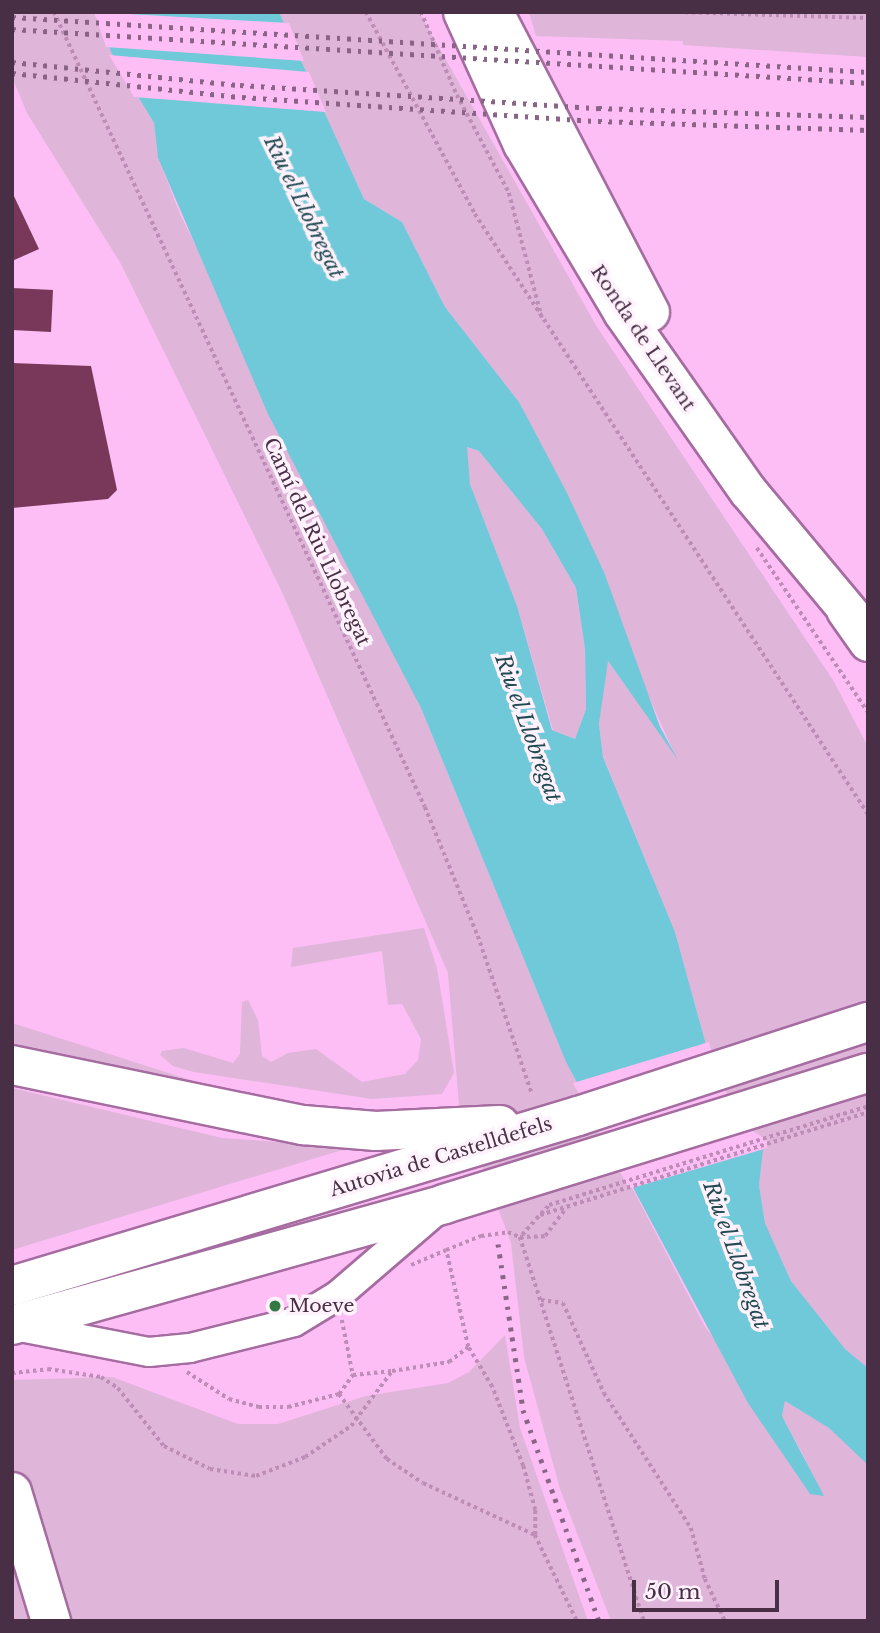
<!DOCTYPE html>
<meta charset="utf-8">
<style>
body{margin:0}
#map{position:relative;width:880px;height:1633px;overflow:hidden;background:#fcbef5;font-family:"Libre Baskerville",serif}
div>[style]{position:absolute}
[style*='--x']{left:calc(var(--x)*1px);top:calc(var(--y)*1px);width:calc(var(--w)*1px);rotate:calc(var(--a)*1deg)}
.green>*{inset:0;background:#dfb5da}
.water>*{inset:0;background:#70c9d8}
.pier>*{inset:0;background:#fcbef5}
.building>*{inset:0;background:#79385a}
.path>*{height:3.5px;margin-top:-1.75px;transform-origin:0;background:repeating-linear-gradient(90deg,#bd8cb7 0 3.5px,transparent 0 7px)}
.roads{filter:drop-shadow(2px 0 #a56ca0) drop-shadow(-2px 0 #a56ca0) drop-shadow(0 2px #a56ca0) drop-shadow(0 -2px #a56ca0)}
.minor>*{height:28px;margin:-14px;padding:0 14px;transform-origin:14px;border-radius:14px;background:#fff}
.major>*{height:37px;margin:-18.5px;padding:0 18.5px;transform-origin:18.5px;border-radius:18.5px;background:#fff}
.highway>*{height:38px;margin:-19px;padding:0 19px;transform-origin:19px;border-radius:19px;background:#fff}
.rail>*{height:5px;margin-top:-2.5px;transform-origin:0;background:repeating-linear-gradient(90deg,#8a6486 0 3.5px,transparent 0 10.5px)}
.path-bridge>*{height:3.5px;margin-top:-1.75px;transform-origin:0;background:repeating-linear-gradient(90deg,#bd8cb7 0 3.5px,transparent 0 7px)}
.dots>*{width:19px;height:19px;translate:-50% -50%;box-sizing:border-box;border:4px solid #fff2fd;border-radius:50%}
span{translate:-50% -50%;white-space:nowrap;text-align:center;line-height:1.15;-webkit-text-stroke:7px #fff2fd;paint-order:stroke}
.street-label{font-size:19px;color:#482f45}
.poi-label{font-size:19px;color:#482f45}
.left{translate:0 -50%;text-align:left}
.water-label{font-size:21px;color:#214a51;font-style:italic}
.frame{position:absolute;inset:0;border:14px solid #482f45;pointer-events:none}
.scale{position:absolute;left:632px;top:1580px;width:147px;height:32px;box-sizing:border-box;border:4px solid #482f45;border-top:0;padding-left:9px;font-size:21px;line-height:24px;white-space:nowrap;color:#482f45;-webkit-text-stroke:5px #fff2fd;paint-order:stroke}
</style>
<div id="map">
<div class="green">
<i style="clip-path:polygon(12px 12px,97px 12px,111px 52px,154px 123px,158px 158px,180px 214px,421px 708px,566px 1062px,705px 1327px,807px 1462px,782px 1416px,785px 1401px,830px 1428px,868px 1465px,868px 1621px,611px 1621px,560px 1489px,524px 1357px,511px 1243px,459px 1104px,448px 973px,282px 592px,121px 264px,27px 113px,12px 77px)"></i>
<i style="clip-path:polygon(279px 12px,419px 12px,597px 327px,833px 680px,868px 747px,868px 1368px,845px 1349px,791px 1281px,765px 1223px,759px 1185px,764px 1142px,745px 1130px,716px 1081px,675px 932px,603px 756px,599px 724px,607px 660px,674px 753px,628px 649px,604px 572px,519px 402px,445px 307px,402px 222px,364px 199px)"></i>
<i style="clip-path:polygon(529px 12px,868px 12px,868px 57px,683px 45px,683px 41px,536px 36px)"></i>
<i style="clip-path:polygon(466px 447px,479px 451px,542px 529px,576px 588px,585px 649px,586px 709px,575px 739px,553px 730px,517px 606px,470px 484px)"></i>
<i style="clip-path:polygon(424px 928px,437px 968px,454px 1073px,442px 1094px,372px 1099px,194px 1072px,173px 1066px,160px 1055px,162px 1051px,184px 1048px,233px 1063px,240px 1054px,242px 1002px,248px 1000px,258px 1020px,262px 1056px,271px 1062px,288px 1053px,316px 1049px,362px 1082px,405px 1074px,418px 1060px,421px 1039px,402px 1004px,388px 1005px,382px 951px,291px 967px,293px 948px)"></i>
<i style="clip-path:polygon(12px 1023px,219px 1089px,12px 1046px)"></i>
<i style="clip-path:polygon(12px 1088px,222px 1138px,352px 1147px,12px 1250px)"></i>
<i style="clip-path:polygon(505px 1335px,520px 1428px,588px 1621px,12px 1621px,12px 1380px,112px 1377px,238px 1424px,278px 1424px,366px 1396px,448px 1383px,469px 1372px)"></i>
</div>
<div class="water">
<i style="clip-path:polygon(evenodd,98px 12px,279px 12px,364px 199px,402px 222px,445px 307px,519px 402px,566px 491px,604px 572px,660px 727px,678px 760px,608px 661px,599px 724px,603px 757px,675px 932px,716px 1081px,745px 1130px,764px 1142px,759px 1185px,765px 1223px,791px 1281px,845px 1349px,868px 1368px,868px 1465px,829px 1428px,785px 1401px,782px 1416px,824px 1496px,810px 1494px,748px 1403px,566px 1062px,421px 708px,268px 414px,158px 158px,154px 123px,111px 52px,98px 12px,467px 447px,479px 451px,542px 529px,576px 588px,585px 649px,586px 709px,575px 739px,552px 730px,517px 606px,470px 484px,467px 447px)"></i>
</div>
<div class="pier">
<i style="clip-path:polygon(94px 12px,289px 23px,304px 61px,106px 47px)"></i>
<i style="clip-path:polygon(109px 55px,309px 72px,326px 112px,134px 97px)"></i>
<i style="clip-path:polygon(709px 1042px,719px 1080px,748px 1128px,767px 1140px,767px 1148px,629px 1189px,573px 1083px)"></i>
</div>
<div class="building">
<i style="clip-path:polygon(12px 192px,39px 249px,12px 261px)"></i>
<i style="clip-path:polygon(12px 288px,53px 290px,51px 332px,12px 330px)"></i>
<i style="clip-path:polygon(12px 363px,91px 366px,117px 490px,108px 499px,12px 508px)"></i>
</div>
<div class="path">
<i style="--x:54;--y:12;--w:877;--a:64.98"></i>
<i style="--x:425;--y:807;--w:139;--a:67.7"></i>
<i style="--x:478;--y:936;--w:167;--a:71.1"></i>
<i style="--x:366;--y:12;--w:230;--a:61.6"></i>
<i style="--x:475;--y:214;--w:717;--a:56.78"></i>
<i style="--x:421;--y:12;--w:90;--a:66.6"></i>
<i style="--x:457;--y:95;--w:111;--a:62"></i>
<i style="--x:509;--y:193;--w:129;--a:75.2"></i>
<i style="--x:678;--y:12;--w:190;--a:1.8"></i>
<i style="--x:757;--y:548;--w:198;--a:55.9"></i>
<i style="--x:522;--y:1235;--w:21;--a:-49"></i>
<i style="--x:520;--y:1237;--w:404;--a:72.1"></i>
<i style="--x:411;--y:1265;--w:38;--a:-23"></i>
<i style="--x:541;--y:1300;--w:22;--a:8"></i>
<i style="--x:563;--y:1303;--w:99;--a:65.5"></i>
<i style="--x:604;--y:1393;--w:161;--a:57.2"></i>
<i style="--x:691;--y:1528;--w:53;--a:74.6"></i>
<i style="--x:705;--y:1579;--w:47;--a:64.5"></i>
<i style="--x:342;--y:1320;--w:56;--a:78.7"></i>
<i style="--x:353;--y:1375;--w:39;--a:-6"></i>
<i style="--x:187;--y:1372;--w:50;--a:32.7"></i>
<i style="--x:229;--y:1399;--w:31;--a:15"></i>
<i style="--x:259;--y:1407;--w:29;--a:0"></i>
<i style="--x:288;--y:1407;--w:53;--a:-14.3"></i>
<i style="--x:339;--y:1394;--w:24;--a:-54"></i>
<i style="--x:12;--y:1373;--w:36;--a:-6"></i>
<i style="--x:48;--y:1369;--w:54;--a:8.6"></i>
<i style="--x:101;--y:1377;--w:20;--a:33"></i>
<i style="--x:118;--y:1388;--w:74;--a:51.6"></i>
<i style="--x:164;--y:1446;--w:51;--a:26.6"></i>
<i style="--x:210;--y:1469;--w:47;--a:8.7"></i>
<i style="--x:256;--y:1476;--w:53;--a:-21.2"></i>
<i style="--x:305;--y:1457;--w:55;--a:-34"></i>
<i style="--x:351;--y:1426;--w:69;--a:-53.3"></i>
<i style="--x:392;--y:1371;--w:58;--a:-9"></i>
<i style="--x:449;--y:1362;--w:24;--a:-38"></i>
<i style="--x:339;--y:1394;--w:81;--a:53.6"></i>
<i style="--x:387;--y:1459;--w:43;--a:33.7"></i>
<i style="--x:423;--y:1483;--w:123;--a:24.9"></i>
<i style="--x:535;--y:1535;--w:96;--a:64"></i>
<i style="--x:535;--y:1535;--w:25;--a:-90"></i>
<i style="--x:535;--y:1510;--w:46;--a:-105.3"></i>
<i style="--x:523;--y:1466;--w:85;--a:-111.4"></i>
<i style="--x:492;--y:1387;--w:47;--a:-121"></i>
<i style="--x:468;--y:1347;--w:99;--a:-102.8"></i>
<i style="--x:446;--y:1250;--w:38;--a:-22"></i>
<i style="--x:481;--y:1236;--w:27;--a:-8"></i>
<i style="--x:508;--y:1232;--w:13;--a:23"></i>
<i style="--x:520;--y:1237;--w:25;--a:-2"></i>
<i style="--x:545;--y:1236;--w:35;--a:-53"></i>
</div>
<div class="roads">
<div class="minor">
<i style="--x:15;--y:1326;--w:136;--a:11"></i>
<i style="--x:149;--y:1352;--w:41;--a:-5.6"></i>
<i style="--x:190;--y:1348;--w:107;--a:-14"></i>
<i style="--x:294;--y:1322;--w:50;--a:-31.2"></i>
<i style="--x:337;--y:1296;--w:132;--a:-40.7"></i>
</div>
<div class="major">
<i style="--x:462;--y:12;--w:145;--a:65.6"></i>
<i style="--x:522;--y:144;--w:196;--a:59.2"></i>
<i style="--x:622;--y:312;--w:219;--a:54.9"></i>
<i style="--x:748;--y:491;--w:186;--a:50.2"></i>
<i style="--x:494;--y:12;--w:338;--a:62.5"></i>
</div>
<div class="highway">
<i style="--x:846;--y:610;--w:39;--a:55"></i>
<i style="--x:12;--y:1065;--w:297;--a:11.7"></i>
<i style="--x:303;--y:1125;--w:73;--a:4.7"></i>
<i style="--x:376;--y:1131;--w:124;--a:-2.8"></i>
<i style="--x:12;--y:1286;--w:591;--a:-16.72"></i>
<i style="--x:578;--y:1116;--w:305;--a:-18"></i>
<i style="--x:12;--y:1325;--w:449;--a:-15.6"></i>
<i style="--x:444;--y:1204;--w:444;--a:-17.2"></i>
<i style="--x:12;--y:1492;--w:135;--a:73.2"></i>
</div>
</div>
<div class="rail">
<i style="--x:12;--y:17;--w:858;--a:3.68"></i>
<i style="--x:12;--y:29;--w:858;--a:3.61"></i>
<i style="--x:12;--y:62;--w:229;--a:5.8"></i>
<i style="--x:240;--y:85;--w:359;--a:3.7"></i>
<i style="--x:598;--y:108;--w:270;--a:1.9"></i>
<i style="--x:12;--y:73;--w:231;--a:6"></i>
<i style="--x:242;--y:97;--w:357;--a:3.9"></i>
<i style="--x:598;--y:121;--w:270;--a:1.9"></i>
<i style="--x:498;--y:1244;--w:168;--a:81.4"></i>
<i style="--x:523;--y:1410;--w:224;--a:70.2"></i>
</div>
<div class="path-bridge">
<i style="--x:540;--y:1215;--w:344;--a:-17.4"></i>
<i style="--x:536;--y:1219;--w:19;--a:-47"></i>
<i style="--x:549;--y:1205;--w:334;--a:-17.2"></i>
</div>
<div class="dots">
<i style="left:275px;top:1306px;background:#317845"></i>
</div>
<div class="street-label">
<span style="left:643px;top:338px;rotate:56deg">Ronda de Llevant</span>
<span style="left:317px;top:542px;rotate:65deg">Camí del Riu Llobregat</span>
<span style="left:441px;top:1157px;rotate:-17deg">Autovia de Castelldefels</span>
</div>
<div class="poi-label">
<span class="left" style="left:289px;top:1306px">Moeve</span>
</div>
<div class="water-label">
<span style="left:304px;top:207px;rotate:64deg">Riu el Llobregat</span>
<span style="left:528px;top:728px;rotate:70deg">Riu el Llobregat</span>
<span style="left:736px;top:1255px;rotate:70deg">Riu el Llobregat</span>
</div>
<div class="frame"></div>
<div class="scale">50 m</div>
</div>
